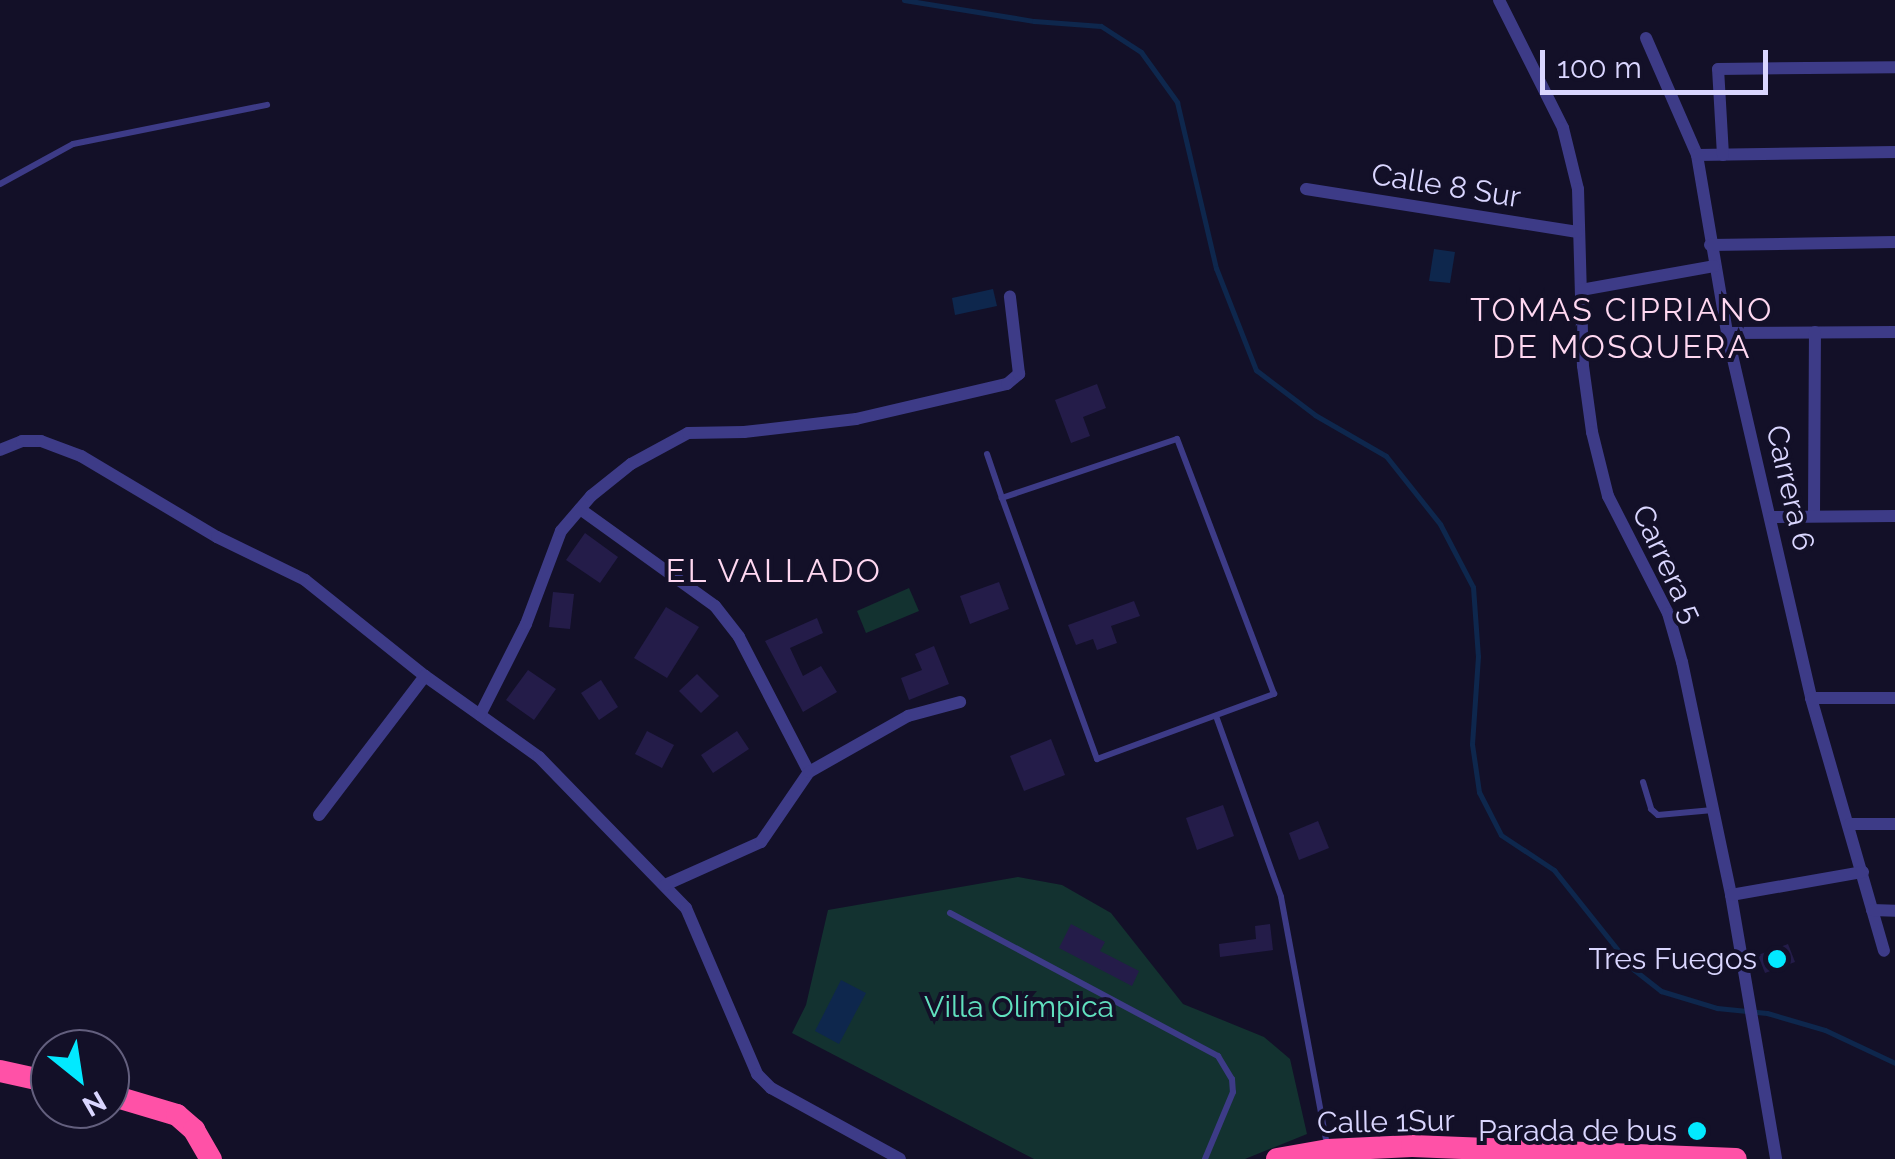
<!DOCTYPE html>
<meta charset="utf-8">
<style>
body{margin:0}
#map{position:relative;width:1895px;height:1159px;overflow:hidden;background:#131028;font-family:Raleway,sans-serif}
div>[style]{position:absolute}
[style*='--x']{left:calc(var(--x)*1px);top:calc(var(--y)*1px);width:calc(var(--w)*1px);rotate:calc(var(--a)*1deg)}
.green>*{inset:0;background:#133230}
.water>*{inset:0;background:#0e274d}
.stream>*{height:5px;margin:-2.5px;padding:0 2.5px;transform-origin:2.5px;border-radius:2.5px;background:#0e274d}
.building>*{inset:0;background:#241c49}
.lane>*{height:6px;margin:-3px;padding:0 3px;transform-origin:3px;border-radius:3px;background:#3d3b87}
.street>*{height:12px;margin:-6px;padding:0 6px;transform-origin:6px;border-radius:6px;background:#3d3b87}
.highway>*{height:22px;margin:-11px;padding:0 11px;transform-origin:11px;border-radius:11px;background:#ff51a7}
.dots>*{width:28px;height:28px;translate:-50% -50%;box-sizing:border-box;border:5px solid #131028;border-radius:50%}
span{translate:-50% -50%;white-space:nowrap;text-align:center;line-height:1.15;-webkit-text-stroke:8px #131028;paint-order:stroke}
.street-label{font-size:30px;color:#dad6ff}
.poi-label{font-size:30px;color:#dad6ff}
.right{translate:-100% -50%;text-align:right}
.park-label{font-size:30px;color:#61e1bf}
.neighbourhood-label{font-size:32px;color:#ffd8f1;letter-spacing:2.5px}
.north{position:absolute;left:30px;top:1029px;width:100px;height:100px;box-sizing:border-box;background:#131028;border:2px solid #635f7e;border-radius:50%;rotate:150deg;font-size:28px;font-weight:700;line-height:40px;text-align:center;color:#dad6ff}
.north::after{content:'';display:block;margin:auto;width:35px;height:45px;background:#02e9ff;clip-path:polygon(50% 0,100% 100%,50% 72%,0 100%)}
.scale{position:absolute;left:1540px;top:50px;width:228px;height:45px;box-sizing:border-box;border:5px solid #dad6ff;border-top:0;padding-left:12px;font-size:30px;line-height:35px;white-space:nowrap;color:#dad6ff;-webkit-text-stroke:8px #131028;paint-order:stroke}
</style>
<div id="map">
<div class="green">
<i style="clip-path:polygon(909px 588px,919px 611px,866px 633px,857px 611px)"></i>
<i style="clip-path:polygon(1018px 877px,1062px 885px,1111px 913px,1183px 1004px,1264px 1037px,1290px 1059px,1307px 1134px,1245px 1159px,1034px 1159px,792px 1033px,806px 1005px,828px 910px)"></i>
</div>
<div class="water">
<i style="clip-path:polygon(1434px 249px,1455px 252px,1450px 283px,1429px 281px)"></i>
<i style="clip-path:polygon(993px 289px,997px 306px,955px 315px,952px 298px)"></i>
<i style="clip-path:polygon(841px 980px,866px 993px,839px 1044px,815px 1031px)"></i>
</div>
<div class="stream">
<i style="--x:904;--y:0;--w:132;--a:9.2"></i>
<i style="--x:1034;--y:21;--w:67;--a:4.3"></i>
<i style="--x:1101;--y:26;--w:48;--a:33"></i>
<i style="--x:1141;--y:52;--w:62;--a:54.2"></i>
<i style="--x:1177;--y:102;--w:171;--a:76.8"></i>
<i style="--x:1216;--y:268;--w:110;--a:68.6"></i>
<i style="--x:1256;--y:370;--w:74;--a:37.3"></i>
<i style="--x:1315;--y:415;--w:82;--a:30"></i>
<i style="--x:1386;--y:456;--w:87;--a:51.5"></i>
<i style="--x:1440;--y:524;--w:71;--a:62.4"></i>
<i style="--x:1473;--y:587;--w:69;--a:85.9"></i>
<i style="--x:1478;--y:656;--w:88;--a:93.9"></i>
<i style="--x:1472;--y:744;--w:49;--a:81.7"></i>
<i style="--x:1479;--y:792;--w:48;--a:62.9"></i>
<i style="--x:1501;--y:835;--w:64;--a:33.4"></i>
<i style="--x:1554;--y:870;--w:127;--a:51.4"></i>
<i style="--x:1633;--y:969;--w:36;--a:38"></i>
<i style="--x:1661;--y:991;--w:59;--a:16.9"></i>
<i style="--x:1717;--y:1008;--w:50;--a:5.7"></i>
<i style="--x:1767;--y:1013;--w:60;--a:16.3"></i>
<i style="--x:1825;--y:1030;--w:77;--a:25.2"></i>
</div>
<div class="building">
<i style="clip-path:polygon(1097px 384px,1106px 408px,1083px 417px,1090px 436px,1071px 443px,1055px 400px)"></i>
<i style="clip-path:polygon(585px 533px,618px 557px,600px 583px,566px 560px)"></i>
<i style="clip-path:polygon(999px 582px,1009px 609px,970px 624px,960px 596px)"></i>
<i style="clip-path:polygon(553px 592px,574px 594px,570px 629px,549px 627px)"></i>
<i style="clip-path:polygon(1134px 601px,1140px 616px,1111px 626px,1117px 643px,1097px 650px,1093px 639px,1076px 645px,1068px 625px)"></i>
<i style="clip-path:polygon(666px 607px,699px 627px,667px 678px,634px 658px)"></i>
<i style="clip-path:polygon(817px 618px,823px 633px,790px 648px,803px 676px,821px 666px,837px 692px,803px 712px,765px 641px)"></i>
<i style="clip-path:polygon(934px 646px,949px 684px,909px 700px,901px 678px,922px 670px,915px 654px)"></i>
<i style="clip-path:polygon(528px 670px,556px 689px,534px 720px,506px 700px)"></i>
<i style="clip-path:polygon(697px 674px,719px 696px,701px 713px,679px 691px)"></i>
<i style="clip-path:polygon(601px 680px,618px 707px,599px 720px,581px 693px)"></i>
<i style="clip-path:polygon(647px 731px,674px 745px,662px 768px,635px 754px)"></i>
<i style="clip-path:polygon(737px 731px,749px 749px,713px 773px,701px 755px)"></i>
<i style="clip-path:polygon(1051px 739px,1065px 775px,1024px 791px,1010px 756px)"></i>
<i style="clip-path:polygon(1223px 805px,1234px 836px,1197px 850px,1186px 818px)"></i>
<i style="clip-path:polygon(1318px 821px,1329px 848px,1299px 860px,1289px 833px)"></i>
<i style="clip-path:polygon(1071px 924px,1105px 942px,1100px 951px,1139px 971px,1132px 986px,1059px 948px)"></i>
<i style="clip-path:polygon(1270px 924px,1273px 950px,1220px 957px,1219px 944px,1256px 939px,1255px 926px)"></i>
<i style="clip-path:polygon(1788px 944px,1795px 962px,1765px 973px,1758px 955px)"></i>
</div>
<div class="lane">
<i style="--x:0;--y:184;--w:83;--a:-28.7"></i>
<i style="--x:73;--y:144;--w:198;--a:-11.4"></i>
<i style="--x:987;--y:454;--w:46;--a:71.2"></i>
<i style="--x:1002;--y:498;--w:278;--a:70"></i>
<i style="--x:1097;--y:759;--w:189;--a:-20.2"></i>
<i style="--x:1274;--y:694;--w:273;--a:-110.8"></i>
<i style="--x:1177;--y:439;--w:185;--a:161.4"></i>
<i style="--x:1216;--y:716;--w:192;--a:70.2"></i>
<i style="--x:1281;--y:897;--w:252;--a:79.5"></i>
<i style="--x:1643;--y:782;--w:28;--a:73"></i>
<i style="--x:1651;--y:809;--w:9;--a:41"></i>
<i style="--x:1658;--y:815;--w:55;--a:-5.2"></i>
<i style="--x:950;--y:913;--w:304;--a:28.1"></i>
<i style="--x:1218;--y:1056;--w:27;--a:59"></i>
<i style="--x:1232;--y:1079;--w:13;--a:86"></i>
<i style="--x:1233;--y:1092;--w:73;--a:112.7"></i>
</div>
<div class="street">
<i style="--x:1499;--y:0;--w:143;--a:63.4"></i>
<i style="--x:1563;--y:128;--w:63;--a:76.2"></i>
<i style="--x:1578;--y:189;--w:177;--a:88.4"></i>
<i style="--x:1583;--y:366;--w:67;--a:82.2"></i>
<i style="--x:1592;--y:432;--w:66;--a:76"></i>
<i style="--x:1608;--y:496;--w:131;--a:62.9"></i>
<i style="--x:1668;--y:613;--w:51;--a:74.1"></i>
<i style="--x:1682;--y:662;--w:238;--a:78.1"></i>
<i style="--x:1731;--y:895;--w:268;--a:80.3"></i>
<i style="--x:1646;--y:38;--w:128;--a:66.4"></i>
<i style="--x:1697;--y:155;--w:181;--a:80.4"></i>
<i style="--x:1727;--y:333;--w:375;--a:77"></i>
<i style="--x:1811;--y:698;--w:263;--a:73.9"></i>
<i style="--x:1697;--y:155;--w:198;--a:-0.9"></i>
<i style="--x:1723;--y:155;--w:86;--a:-93.3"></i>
<i style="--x:1718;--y:69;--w:177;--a:-0.6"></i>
<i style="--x:1306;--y:189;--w:275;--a:9"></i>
<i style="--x:1710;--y:245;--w:185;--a:-0.9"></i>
<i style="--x:1581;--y:290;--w:135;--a:-10.2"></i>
<i style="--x:1727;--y:333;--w:168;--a:-0.3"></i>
<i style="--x:0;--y:450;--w:24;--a:-22"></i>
<i style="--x:22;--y:441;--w:19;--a:0"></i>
<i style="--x:41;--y:441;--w:43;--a:20.6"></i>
<i style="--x:81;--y:456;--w:158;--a:30.8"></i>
<i style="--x:217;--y:537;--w:98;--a:26"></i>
<i style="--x:305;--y:580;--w:154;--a:38.7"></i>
<i style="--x:425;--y:676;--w:140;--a:35.4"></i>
<i style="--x:539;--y:757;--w:211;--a:45.8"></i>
<i style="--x:686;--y:908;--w:181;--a:66.8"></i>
<i style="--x:757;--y:1074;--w:20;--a:45"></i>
<i style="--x:771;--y:1088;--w:147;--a:28.8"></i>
<i style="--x:580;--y:509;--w:166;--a:35.7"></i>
<i style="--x:715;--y:606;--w:39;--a:52"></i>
<i style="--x:739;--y:637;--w:152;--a:62.6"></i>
<i style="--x:1814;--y:516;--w:184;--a:-89.7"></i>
<i style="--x:1772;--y:517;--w:123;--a:-0.5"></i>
<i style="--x:1811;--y:698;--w:84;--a:0"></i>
<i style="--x:480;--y:715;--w:102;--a:-63.2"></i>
<i style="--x:526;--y:624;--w:99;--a:-69.4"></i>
<i style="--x:561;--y:531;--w:46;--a:-49.4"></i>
<i style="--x:591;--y:496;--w:51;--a:-38.7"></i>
<i style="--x:631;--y:464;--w:65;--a:-28.5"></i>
<i style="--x:688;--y:433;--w:56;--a:-1"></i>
<i style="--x:744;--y:432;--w:113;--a:-6.6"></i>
<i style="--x:856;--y:419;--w:155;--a:-13.1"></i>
<i style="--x:1007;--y:384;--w:16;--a:-40"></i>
<i style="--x:1019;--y:374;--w:78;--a:-96.7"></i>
<i style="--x:319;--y:815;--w:175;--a:-52.7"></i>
<i style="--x:1850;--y:824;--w:45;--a:0"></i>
<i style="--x:665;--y:885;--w:105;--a:-24.1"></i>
<i style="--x:761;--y:842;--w:85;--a:-55.6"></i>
<i style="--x:809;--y:772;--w:114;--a:-29.5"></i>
<i style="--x:908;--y:716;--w:54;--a:-15.1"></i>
<i style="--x:1731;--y:895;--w:134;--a:-9.9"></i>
<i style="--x:1872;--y:910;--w:23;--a:2"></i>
</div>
<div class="highway">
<i style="--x:0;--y:1071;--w:51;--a:12.4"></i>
<i style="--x:110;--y:1095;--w:70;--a:16.6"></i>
<i style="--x:177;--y:1115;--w:23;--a:41"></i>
<i style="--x:194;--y:1130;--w:34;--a:60"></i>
<i style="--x:1277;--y:1159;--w:52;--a:-10"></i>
<i style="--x:1328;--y:1150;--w:84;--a:-2.7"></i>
<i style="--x:1412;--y:1146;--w:324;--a:2.3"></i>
</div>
<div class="dots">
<i style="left:1777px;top:959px;background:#02e9ff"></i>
<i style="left:1697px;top:1131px;background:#02e9ff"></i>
</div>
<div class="street-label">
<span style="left:1446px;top:186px;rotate:9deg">Calle 8 Sur</span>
<span style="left:1790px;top:488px;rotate:77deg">Carrera 6</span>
<span style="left:1667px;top:564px;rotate:65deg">Carrera 5</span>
<span style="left:1386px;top:1122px;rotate:-1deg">Calle 1Sur</span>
</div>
<div class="poi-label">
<span class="right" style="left:1757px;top:959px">Tres Fuegos</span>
<span class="right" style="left:1677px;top:1131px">Parada de bus</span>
</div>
<div class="park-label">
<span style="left:1019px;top:1007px">Villa Olímpica</span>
</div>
<div class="neighbourhood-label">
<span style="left:1622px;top:329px">TOMAS CIPRIANO<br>DE MOSQUERA</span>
<span style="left:774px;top:571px">EL VALLADO</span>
</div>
<div class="north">N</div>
<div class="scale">100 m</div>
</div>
